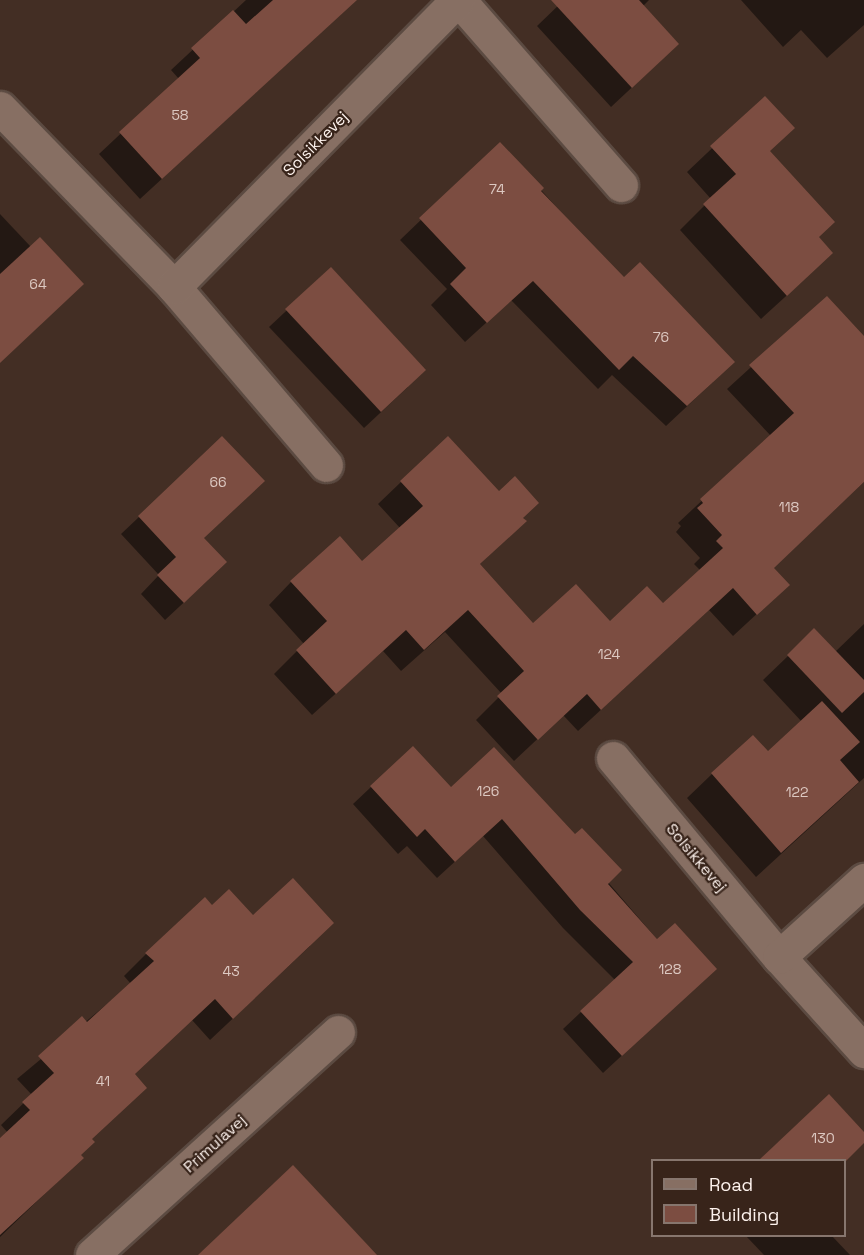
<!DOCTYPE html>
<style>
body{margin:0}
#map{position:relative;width:864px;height:1255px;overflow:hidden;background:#432e24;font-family:"Space Grotesk",sans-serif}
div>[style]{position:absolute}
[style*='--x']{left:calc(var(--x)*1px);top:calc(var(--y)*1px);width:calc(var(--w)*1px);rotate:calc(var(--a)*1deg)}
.shadow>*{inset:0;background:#0007}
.building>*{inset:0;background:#7c4d41}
.roads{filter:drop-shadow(2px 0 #5c4b42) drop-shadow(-2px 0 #5c4b42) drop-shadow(0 2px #5c4b42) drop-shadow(0 -2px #5c4b42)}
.street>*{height:33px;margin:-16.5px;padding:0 16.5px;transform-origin:16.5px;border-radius:16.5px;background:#876f63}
span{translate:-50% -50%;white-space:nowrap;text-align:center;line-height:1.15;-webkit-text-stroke:4.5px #38241a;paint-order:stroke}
.number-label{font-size:14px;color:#ddc9c2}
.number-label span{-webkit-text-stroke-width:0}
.street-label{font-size:16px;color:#fdf2ed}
.legend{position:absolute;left:651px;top:1159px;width:195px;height:78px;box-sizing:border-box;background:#38241a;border:2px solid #87766e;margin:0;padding:8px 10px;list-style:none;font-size:18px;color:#fdf2ed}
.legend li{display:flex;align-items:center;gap:12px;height:30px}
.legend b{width:30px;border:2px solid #87766e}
</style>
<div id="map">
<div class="shadow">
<i style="clip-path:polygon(246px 0,356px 0,140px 199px,99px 154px,179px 79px,171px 70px)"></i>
<i style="clip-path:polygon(564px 0,649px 0,643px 6px,657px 64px,611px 107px,537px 26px)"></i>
<i style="clip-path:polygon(741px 0,864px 0,864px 25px,827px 58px,801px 30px,783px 47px)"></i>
<i style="clip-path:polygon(765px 98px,769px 152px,817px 237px,807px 277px,761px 319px,680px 230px,711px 199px,687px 172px)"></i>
<i style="clip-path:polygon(500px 144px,713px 382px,666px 426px,612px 375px,598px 389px,511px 300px,465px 342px,431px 305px,447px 289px,400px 240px)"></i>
<i style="clip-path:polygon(0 214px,31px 247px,0 362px)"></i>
<i style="clip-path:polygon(331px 269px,408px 387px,364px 428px,269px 327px)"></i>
<i style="clip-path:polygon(827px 298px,864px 338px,864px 482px,773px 568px,788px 585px,733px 636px,709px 610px,578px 731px,563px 715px,514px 761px,476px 720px,502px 694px,445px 632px,401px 671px,383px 651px,312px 715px,274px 674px,304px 644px,269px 605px,291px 582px,361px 563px,400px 528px,378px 504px,401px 482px,522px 518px,525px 521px,479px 565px,533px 625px,610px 623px,663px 605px,701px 571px,694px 564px,700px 558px,676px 532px,681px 526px,678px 523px,771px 436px,727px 389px)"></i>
<i style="clip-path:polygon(139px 517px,203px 538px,208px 580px,165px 620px,141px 594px,159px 575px,121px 534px)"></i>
<i style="clip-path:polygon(864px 624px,864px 778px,756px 877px,687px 798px,712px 774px,768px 753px,802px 722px,763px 680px,788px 656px,814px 630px,835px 652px)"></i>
<i style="clip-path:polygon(494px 749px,697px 986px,603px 1073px,563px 1029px,615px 980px,563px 928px,483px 836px,437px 878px,407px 846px,398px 854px,353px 804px,371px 787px,451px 789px)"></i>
<i style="clip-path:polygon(212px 907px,253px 917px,310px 946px,210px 1040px,192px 1020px,133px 1074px,79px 1155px,82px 1158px,0 1237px,0 1140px,8px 1133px,1px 1125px,32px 1095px,17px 1079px,131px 984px,124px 976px,146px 954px)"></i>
<i style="clip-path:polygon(746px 1236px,832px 1236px,850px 1255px,764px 1255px)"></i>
</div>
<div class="building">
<i style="clip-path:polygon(273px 0,357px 0,162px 179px,119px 132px,200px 58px,191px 48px,233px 10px,246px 24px)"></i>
<i style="clip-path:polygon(551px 0,639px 0,679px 44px,632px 88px)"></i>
<i style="clip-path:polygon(765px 96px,795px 128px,770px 151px,835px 222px,819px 237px,833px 253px,787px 296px,703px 204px,736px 174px,710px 146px)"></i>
<i style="clip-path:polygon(500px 142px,544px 188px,541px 191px,624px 277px,640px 262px,735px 362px,687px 406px,633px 356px,619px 370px,533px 281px,487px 323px,450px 284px,466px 268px,419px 218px)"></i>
<i style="clip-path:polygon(40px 237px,84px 284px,0 363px,0 274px)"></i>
<i style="clip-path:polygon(331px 267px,426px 370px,381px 412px,285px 309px)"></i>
<i style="clip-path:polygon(827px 296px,864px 336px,864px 482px,774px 568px,790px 585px,757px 615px,733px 588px,601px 710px,587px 694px,538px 740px,497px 696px,524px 671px,468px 610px,424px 650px,406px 630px,336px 694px,296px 650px,327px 621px,290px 581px,340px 536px,362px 561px,423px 506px,400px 481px,448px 436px,499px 491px,515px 476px,539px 503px,523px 518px,527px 521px,480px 564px,533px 623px,576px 584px,610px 621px,647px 586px,663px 603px,723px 548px,716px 541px,722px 535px,697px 508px,703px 503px,700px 499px,794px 413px,749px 365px)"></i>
<i style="clip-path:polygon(222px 436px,265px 481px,204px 538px,227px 562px,184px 603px,157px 575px,176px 557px,138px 516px)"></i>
<i style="clip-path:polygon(814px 628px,864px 680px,864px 692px,842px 713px,787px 655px)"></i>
<i style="clip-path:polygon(822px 701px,860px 742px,840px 760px,859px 782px,781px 853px,711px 773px,753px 735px,768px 751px)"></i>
<i style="clip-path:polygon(413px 746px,451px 787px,494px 747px,575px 834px,582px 828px,622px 870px,608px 884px,657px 939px,675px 923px,717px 969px,622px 1056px,580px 1011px,633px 962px,580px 910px,502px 819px,455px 862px,425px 829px,417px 837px,370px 786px)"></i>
<i style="clip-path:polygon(293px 878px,334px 923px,233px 1019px,215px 999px,135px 1074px,147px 1088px,92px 1139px,95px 1142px,81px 1155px,84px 1158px,0 1235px,0 1138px,30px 1110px,22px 1102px,54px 1073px,38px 1056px,82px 1016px,87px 1022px,154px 961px,145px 953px,205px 897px,212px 905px,229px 889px,253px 915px)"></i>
<i style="clip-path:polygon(829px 1094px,864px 1132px,864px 1143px,846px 1161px,758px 1161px)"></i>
<i style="clip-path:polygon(293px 1165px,377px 1255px,198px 1255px)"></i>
</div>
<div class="roads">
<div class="street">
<i style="--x:459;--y:0;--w:246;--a:48.8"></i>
<i style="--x:0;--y:108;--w:250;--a:45.8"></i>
<i style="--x:174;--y:287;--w:234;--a:49.5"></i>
<i style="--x:174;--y:287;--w:403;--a:-45.4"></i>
<i style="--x:613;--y:758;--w:259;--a:50.2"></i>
<i style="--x:779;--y:957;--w:127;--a:47.9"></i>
<i style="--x:779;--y:957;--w:115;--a:-42.2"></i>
<i style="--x:92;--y:1255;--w:332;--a:-42.2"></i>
</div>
</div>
<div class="number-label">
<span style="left:180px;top:115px">58</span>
<span style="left:497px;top:189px">74</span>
<span style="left:38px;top:284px">64</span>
<span style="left:661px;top:337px">76</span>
<span style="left:218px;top:482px">66</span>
<span style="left:789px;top:507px">118</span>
<span style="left:609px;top:654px">124</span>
<span style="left:488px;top:791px">126</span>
<span style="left:797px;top:792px">122</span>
<span style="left:670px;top:969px">128</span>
<span style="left:231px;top:971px">43</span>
<span style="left:103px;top:1081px">41</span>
<span style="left:823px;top:1138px">130</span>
</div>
<div class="street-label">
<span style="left:316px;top:144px;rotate:-45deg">Solsikkevej</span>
<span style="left:696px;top:858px;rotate:50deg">Solsikkevej</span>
<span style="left:215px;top:1144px;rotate:-42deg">Primulavej</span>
</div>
<ul class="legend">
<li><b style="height:8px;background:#876f63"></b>Road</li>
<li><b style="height:16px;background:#7c4d41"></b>Building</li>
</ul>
</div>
